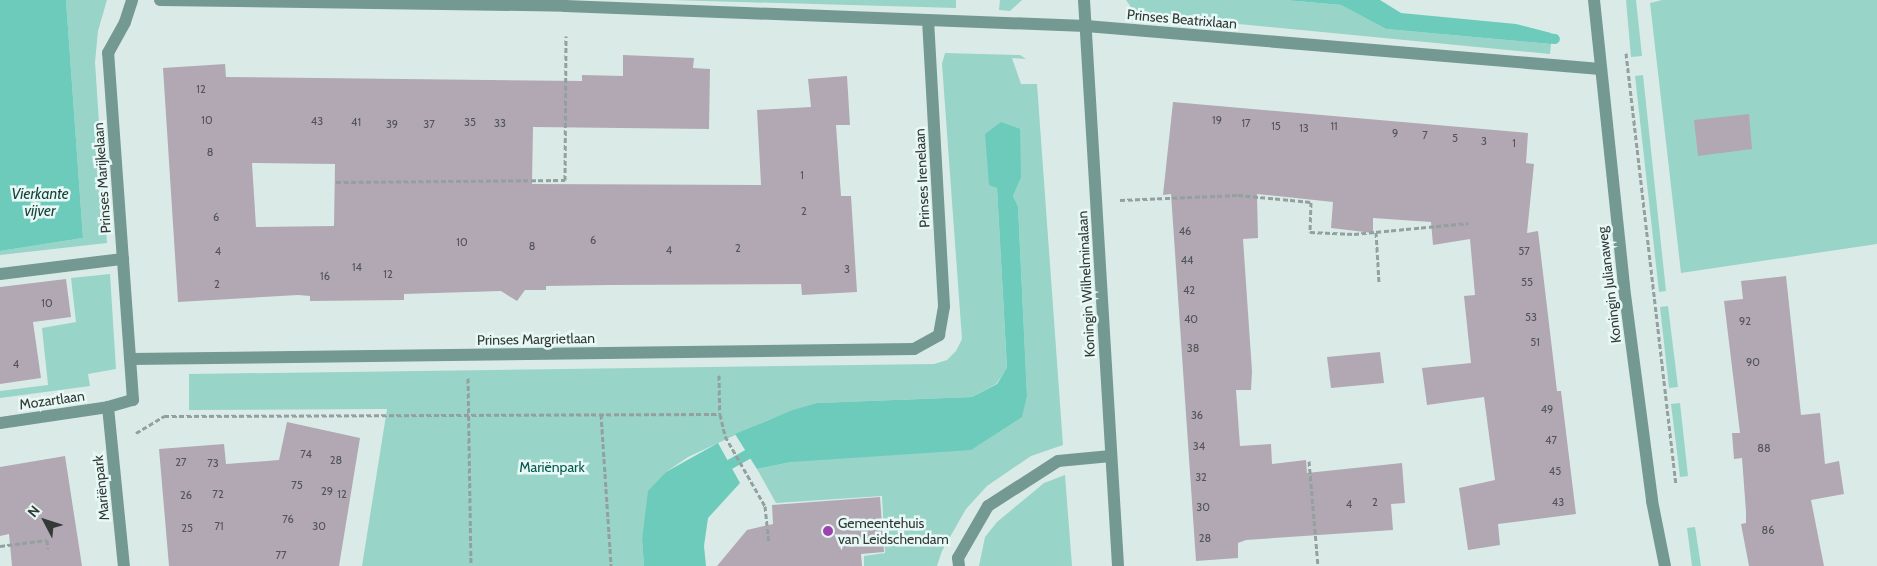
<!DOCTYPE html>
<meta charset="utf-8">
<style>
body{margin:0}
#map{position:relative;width:1877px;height:566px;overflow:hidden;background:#daebe7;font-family:Cabin,sans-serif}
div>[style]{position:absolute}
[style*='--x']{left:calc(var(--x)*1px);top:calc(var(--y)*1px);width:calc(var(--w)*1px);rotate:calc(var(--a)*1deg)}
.green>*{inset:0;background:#99d4c9}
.water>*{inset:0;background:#6ccbbb}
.stream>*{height:10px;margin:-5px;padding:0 5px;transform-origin:5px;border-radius:5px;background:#6ccbbb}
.building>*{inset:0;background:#b1a8b3}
.path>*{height:3px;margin-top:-1.5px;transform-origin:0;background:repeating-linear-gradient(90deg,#93a09d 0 5px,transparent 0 7.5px)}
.minor>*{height:12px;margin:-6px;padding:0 6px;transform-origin:6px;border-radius:6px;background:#749992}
.dots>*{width:14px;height:14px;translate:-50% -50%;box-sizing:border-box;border:2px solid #e7f8f5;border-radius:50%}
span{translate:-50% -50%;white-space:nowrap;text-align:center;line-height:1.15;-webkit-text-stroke:5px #e7f8f5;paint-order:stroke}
.number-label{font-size:11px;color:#525556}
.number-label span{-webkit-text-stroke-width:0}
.street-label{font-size:14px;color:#323937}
.park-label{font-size:14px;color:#045a50}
.poi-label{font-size:14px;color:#323937}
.left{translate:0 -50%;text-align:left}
.water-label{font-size:15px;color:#18433d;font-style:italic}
.north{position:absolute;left:20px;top:496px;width:50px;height:50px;-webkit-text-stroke:4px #e7f8f5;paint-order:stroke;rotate:310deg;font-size:14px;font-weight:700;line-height:20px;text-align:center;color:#323937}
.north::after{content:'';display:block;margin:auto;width:18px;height:22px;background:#323937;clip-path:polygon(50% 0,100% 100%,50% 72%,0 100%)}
</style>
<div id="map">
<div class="green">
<i style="clip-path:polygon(66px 0,107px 0,98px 31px,95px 62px,107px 243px,0 255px,0 251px,83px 238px)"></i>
<i style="clip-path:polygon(670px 0,956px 0,956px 8px)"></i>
<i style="clip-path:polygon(1000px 0,1022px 0,1010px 11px,999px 10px)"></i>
<i style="clip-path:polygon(1126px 0,1285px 0,1341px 5px,1386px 29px,1551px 44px,1550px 54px,1136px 14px)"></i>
<i style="clip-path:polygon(1626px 0,1636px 0,1642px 56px,1631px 57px)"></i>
<i style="clip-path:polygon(1662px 0,1877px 0,1877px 244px,1681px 273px,1650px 3px)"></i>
<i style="clip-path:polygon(945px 53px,1020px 55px,1026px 59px,1012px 58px,1021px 84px,1037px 84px,1063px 445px,1031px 456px,987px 486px,966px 509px,942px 551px,937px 566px,864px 566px,864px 556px,885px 553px,882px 496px,776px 503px,757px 469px,791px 462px,1027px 395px,1018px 206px,1013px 196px,1021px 178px,989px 184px,997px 188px,1007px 369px,996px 384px,972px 397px,817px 403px,768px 420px,688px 457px,666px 472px,642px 540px,644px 566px,362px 566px,387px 409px,189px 410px,189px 374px,934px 364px,947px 360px,956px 351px,962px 339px,942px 64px)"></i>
<i style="clip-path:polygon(1643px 75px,1666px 291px,1659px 292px,1635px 76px)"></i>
<i style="clip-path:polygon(110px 274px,116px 369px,88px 374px,90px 386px,0 398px,0 391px,48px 385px,42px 328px,76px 322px,71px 278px)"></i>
<i style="clip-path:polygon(1668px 306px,1678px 387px,1669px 388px,1660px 307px)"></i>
<i style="clip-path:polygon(1680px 403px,1688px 476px,1680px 477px,1671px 404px)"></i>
<i style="clip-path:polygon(1065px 475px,1072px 566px,979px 566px,985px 537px,997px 522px,1044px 483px)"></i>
<i style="clip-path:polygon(1695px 527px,1701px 566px,1692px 566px,1687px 528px)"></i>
</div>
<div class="water">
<i style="clip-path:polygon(0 0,66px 0,83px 238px,0 251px)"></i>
<i style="clip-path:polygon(1285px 0,1380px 0,1401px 13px,1516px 24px,1551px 33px,1551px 44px,1386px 29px,1341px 5px)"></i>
<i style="clip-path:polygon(1001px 122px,1020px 129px,1021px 178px,1013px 196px,1018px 206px,1027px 395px,1022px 417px,971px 450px,791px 462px,757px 469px,735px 434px,793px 410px,817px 403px,972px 397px,997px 384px,1007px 368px,997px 188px,989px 185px,985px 134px)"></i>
<i style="clip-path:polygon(718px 443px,740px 483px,708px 518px,704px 546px,706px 566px,644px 566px,642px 540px,648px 491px,666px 472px)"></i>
</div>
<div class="stream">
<i style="--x:1538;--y:37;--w:17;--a:7"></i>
<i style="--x:720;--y:470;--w:45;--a:-29.4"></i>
</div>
<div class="building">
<i style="clip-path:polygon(evenodd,623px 55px,694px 58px,693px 68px,710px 69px,709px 129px,533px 127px,532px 184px,761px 185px,757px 110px,811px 107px,808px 79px,847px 76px,850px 125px,836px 125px,841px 196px,851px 196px,857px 292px,802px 295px,801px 284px,609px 285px,546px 286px,546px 290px,525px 290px,517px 301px,501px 291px,404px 294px,404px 300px,310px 301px,310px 296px,298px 295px,178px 302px,163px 68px,225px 64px,226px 77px,582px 81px,582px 75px,623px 76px,623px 55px,252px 163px,335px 164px,334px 226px,256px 227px,252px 163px)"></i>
<i style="clip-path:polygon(1173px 102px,1528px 133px,1526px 163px,1534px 164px,1527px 233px,1538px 231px,1557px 391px,1561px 391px,1576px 514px,1498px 524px,1500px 545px,1468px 550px,1459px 488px,1495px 480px,1484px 397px,1427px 405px,1422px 368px,1471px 363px,1464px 296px,1475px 295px,1470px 239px,1433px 245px,1431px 222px,1373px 218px,1373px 233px,1331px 228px,1333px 202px,1257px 194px,1258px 238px,1243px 239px,1252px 371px,1251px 390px,1236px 390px,1240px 446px,1271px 444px,1272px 464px,1306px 460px,1307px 473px,1402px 463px,1405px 503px,1391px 504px,1393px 530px,1246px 540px,1238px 543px,1238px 558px,1196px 561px,1171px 194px,1163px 195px)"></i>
<i style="clip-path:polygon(1749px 114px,1752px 149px,1698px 156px,1694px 120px)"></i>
<i style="clip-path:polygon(1786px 276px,1801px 415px,1820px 413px,1825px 464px,1839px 461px,1844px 494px,1811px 500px,1824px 566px,1749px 566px,1741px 524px,1746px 523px,1746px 512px,1742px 458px,1734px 459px,1732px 433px,1740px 433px,1724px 301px,1743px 299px,1741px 281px)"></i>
<i style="clip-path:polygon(66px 279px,71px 317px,33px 322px,41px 378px,0 384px,0 287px)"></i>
<i style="clip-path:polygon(1380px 352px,1384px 383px,1331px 388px,1327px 357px)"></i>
<i style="clip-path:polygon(287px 422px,360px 438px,339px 566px,169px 566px,159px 449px,224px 444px,226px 464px,279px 460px)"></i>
<i style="clip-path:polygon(65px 456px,82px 566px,12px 566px,9px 534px,0 536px,0 467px)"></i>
<i style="clip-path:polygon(880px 497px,884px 552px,861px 554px,862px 566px,717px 566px,747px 530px,773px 524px,772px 505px)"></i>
</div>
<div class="path">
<i style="--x:1626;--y:53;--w:433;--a:83.4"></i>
<i style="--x:336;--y:182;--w:229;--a:-0.5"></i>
<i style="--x:565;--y:180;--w:144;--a:-89.6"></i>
<i style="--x:1120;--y:200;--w:118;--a:-2.4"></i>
<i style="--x:1238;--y:195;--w:73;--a:5.5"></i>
<i style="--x:1311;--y:202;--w:30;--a:92"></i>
<i style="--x:1310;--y:232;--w:44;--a:2.6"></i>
<i style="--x:1354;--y:234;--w:115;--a:-5.5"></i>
<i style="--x:1376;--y:232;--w:51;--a:86.6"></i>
<i style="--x:719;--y:375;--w:39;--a:89"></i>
<i style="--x:468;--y:378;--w:188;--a:89.1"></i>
<i style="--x:601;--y:414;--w:152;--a:86.2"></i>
<i style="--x:136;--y:433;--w:33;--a:-31"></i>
<i style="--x:164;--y:416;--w:556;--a:-0.21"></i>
<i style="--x:720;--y:414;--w:23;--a:77"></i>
<i style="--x:725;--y:436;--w:81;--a:60.3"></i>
<i style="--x:765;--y:506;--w:36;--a:84"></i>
<i style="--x:1309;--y:461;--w:105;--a:85.1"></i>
<i style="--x:0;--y:546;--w:47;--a:-7.3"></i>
<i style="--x:47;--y:540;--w:9;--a:84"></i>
</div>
<div class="minor">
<i style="--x:160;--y:0;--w:405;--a:0.8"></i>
<i style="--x:565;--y:6;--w:521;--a:2.2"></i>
<i style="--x:1086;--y:26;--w:516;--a:4.78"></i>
<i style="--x:1084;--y:0;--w:567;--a:86.56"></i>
<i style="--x:1594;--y:0;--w:289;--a:84"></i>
<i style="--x:1624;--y:287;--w:216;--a:82.5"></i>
<i style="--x:1652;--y:501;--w:66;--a:78.7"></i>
<i style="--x:0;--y:274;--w:124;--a:-7"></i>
<i style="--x:130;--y:359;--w:784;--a:-0.73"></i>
<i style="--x:914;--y:349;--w:29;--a:-29"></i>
<i style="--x:939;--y:335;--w:29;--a:-80"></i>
<i style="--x:944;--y:306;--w:286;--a:-93.2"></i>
<i style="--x:108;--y:407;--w:160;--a:84.3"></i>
<i style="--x:0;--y:423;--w:109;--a:-8.4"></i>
<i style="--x:108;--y:407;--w:26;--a:-16"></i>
<i style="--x:133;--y:400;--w:348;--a:-94.1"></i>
<i style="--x:108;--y:53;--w:35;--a:-61"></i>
<i style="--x:125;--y:22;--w:23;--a:-72"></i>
<i style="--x:959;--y:566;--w:8;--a:-97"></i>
<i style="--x:958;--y:558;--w:60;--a:-60"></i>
<i style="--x:988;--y:506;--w:83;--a:-32.7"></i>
<i style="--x:1058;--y:461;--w:53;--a:-5.4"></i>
</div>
<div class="dots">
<i style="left:828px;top:531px;background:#9d43af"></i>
</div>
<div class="number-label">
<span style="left:201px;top:89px">12</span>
<span style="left:207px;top:120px">10</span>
<span style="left:1217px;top:120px">19</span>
<span style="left:317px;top:121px">43</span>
<span style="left:356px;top:122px">41</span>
<span style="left:470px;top:122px">35</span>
<span style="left:500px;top:123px">33</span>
<span style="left:1246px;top:123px">17</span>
<span style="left:392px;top:124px">39</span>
<span style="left:429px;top:124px">37</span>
<span style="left:1276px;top:126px">15</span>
<span style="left:1334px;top:126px">11</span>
<span style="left:1304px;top:128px">13</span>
<span style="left:1395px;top:133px">9</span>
<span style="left:1425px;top:135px">7</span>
<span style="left:1455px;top:138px">5</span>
<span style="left:1484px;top:141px">3</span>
<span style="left:1514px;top:143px">1</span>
<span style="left:210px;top:152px">8</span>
<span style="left:802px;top:175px">1</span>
<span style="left:804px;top:211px">2</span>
<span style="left:216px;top:217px">6</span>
<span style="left:1185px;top:231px">46</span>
<span style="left:593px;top:240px">6</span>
<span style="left:462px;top:242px">10</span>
<span style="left:532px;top:246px">8</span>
<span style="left:738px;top:248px">2</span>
<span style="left:669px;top:250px">4</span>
<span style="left:218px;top:251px">4</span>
<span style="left:1524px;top:251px">57</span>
<span style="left:1187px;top:260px">44</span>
<span style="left:357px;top:267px">14</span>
<span style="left:847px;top:269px">3</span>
<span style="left:388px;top:274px">12</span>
<span style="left:325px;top:276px">16</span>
<span style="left:1527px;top:282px">55</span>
<span style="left:217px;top:284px">2</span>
<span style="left:1189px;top:290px">42</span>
<span style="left:47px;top:303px">10</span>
<span style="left:1531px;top:317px">53</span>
<span style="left:1191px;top:319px">40</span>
<span style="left:1745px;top:321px">92</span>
<span style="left:1535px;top:342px">51</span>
<span style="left:1193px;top:348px">38</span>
<span style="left:1753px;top:362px">90</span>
<span style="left:16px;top:364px">4</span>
<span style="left:1547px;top:409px">49</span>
<span style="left:1197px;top:415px">36</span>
<span style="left:1551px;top:440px">47</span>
<span style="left:1199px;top:446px">34</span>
<span style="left:1764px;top:448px">88</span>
<span style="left:306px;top:454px">74</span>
<span style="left:336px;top:460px">28</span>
<span style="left:181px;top:462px">27</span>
<span style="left:213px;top:463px">73</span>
<span style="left:1555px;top:471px">45</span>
<span style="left:1201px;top:477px">32</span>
<span style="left:297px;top:485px">75</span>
<span style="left:327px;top:491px">29</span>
<span style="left:218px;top:494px">72</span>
<span style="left:342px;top:494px">12</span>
<span style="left:186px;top:495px">26</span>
<span style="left:1375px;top:502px">2</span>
<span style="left:1558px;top:502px">43</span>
<span style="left:1349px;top:504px">4</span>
<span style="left:1203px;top:507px">30</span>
<span style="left:288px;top:519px">76</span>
<span style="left:219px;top:526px">71</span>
<span style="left:319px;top:526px">30</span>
<span style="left:187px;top:528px">25</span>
<span style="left:1768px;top:530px">86</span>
<span style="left:1205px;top:538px">28</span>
<span style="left:281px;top:555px">77</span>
</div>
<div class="street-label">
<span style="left:1182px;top:19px;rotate:5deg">Prinses Beatrixlaan</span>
<span style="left:102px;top:178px;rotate:-94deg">Prinses Marijkelaan</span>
<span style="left:922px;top:178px;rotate:-93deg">Prinses Irenelaan</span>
<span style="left:1086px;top:284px;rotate:-93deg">Koningin Wilhelminalaan</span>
<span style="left:1609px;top:285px;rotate:-97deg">Koningin Julianaweg</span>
<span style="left:536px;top:339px;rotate:-1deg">Prinses Margrietlaan</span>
<span style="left:52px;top:400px;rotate:-8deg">Mozartlaan</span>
<span style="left:101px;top:488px;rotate:-96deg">Mariënpark</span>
</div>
<div class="park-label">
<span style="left:552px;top:467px">Mariënpark</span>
</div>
<div class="poi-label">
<span class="left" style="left:838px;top:531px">Gemeentehuis<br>van Leidschendam</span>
</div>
<div class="water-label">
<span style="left:40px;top:203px">Vierkante<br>vijver</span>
</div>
<div class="north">N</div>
</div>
